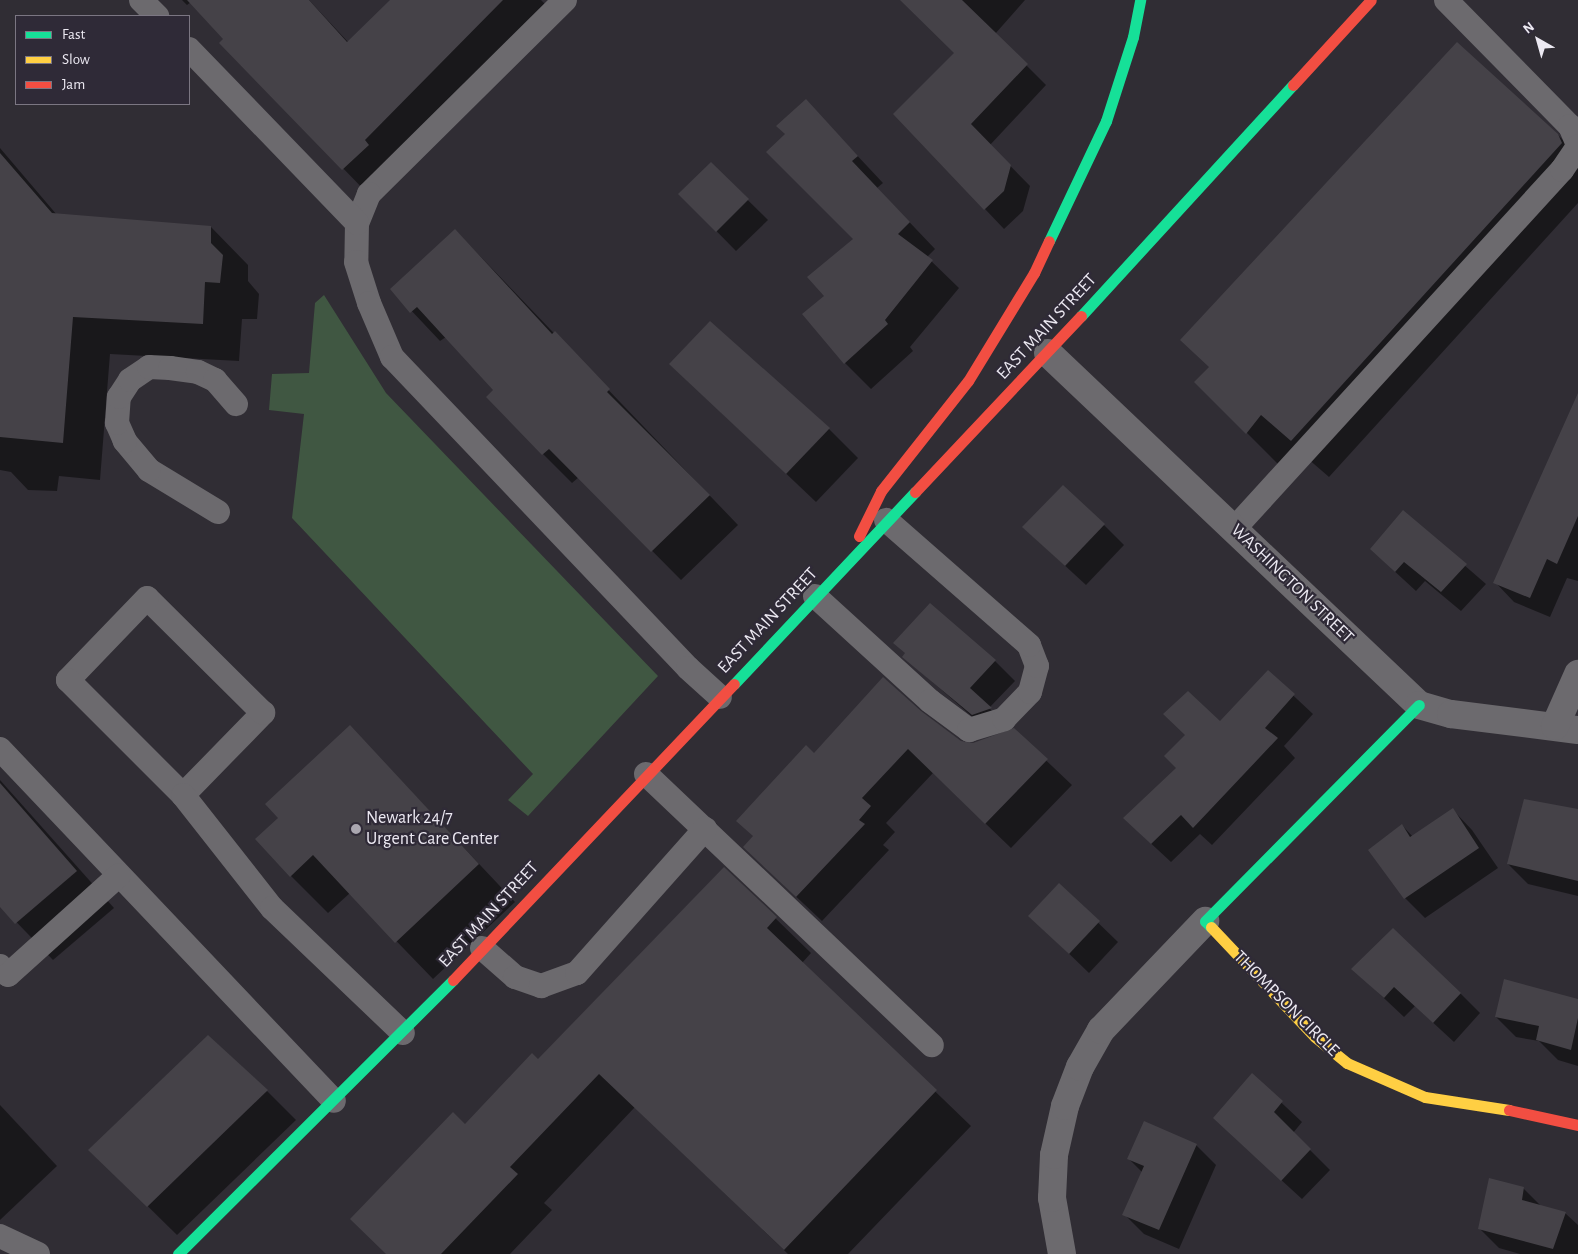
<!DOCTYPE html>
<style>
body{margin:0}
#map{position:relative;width:1578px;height:1254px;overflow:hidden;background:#302d34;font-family:"Alegreya Sans",sans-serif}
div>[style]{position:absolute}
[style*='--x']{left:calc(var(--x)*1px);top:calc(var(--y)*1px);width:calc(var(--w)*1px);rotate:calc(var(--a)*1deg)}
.green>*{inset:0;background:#405742}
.shadow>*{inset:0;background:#0007}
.building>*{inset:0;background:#454248}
.lane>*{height:24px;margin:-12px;padding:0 12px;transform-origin:12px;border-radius:12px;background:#6c6a6e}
.street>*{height:28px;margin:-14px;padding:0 14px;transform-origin:14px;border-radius:14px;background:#6c6a6e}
.fast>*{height:11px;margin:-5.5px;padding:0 5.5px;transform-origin:5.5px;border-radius:5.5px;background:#16e098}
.slow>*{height:11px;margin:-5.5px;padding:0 5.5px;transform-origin:5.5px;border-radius:5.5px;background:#ffcf43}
.jam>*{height:11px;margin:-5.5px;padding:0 5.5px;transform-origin:5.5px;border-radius:5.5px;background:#f24e42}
.dots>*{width:14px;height:14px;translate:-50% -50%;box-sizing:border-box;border:2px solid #2f2a37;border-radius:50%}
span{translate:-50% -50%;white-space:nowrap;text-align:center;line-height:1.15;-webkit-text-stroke:4.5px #2f2a37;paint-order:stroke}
.street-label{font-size:18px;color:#ece9f2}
.poi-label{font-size:18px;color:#ece9f2}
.left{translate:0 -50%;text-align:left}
.legend{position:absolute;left:15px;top:15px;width:175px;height:90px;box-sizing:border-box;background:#2f2a37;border:1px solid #7b7682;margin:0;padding:6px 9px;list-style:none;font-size:15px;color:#ece9f2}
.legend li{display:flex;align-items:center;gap:10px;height:25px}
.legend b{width:25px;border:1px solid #7b7682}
.north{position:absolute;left:1513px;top:15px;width:50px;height:50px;-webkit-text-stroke:4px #2f2a37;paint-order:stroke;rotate:322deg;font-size:14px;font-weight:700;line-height:20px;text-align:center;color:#ece9f2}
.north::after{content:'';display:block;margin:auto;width:18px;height:22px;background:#ece9f2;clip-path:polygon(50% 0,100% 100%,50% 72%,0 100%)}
</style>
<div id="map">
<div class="green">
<i style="clip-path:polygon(324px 295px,386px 393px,658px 676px,528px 816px,508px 800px,533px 774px,292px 518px,304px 414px,269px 410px,272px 374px,309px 373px,315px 303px)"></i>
</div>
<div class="shadow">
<i style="clip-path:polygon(182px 0,309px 0,349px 43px,391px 0,541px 0,551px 10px,372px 198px,221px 43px,225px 39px,191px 2px,187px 5px)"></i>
<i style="clip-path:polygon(902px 0,1025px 0,995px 34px,1046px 85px,990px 145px,1030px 186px,1023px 211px,1004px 229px,985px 209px,956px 53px)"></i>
<i style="clip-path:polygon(806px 101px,883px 183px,877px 188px,935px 249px,927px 257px,959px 288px,910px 347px,913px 351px,871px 389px,845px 363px,826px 296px,855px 239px,787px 135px)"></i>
<i style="clip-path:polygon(1558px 135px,1578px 155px,1578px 203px,1329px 477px,1299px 451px,1284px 470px,1233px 419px)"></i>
<i style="clip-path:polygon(0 148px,57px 215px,211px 227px,248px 265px,248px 281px,259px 294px,257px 319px,242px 319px,239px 361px,110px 354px,100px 480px,59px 476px,57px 491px,28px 490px,11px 472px,0 470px)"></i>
<i style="clip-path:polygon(711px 164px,768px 220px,736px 251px,680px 194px)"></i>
<i style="clip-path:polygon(455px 230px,738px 525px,681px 580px,579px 477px,572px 483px,543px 454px,488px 397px,495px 390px,446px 337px,440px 341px,391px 289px)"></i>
<i style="clip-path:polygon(700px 392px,829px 429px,858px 458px,816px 502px)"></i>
<i style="clip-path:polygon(1578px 396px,1578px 581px,1567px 578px,1550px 617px,1514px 602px,1495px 582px)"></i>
<i style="clip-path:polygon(1403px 512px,1486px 584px,1461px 611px,1425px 581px,1416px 591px,1391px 568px)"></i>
<i style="clip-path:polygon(1104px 525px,1124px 545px,1086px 585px,1023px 527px)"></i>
<i style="clip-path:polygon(904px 657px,995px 661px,1015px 681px,989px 708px,1010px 728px,992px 734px)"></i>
<i style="clip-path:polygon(1268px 672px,1313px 714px,1284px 746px,1295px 758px,1212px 845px,1200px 834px,1171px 862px,1144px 837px,1178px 768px)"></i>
<i style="clip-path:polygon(920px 712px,961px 742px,973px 744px,1014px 730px,1072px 785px,1011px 848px,933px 773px,886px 823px,895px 832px,883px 845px,889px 850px,822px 921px,769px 871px,754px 837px,815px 755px)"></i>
<i style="clip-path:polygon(350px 727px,515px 902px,433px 979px,350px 893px,328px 913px,291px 876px,279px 819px)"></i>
<i style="clip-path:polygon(0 780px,114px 908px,53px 960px,0 905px)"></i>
<i style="clip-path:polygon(1453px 810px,1472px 830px,1498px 868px,1425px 918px,1405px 898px,1402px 825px,1413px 837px)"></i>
<i style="clip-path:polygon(1578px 811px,1578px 896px,1528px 884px,1508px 864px)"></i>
<i style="clip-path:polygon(724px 868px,811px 953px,802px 963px,971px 1126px,848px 1254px,788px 1254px,635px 1107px,544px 1203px,552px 1210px,510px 1254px,387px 1254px,465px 1125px,538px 1060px)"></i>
<i style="clip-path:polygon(1059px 885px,1118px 942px,1089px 973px,1030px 916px)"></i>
<i style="clip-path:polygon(1353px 969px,1460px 993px,1480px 1013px,1454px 1042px,1415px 1006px,1404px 1017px)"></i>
<i style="clip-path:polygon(1578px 1000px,1578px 1066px,1558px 1060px,1539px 1041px,1516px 1037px,1496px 1017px)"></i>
<i style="clip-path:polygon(1252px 1075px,1302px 1122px,1293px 1133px,1330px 1170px,1302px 1199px,1234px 1137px)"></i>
<i style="clip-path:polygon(267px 1091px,296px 1120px,177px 1235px,119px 1178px)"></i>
<i style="clip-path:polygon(0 1105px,57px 1166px,0 1220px)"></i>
<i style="clip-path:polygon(1196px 1145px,1216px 1165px,1179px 1249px,1144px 1234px,1124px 1214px,1142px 1172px,1128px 1158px)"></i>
<i style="clip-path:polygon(1523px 1188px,1542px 1207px,1565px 1213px,1578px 1225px,1578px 1254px,1520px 1254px,1499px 1248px,1479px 1228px)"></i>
</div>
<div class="building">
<i style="clip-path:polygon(187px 0,309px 0,347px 42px,390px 0,503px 0,365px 140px,369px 145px,342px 170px,219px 43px,223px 39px)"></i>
<i style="clip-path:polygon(900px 0,962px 0,1028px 64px,971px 124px,1011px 165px,1004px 191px,984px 210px,893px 114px,954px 53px)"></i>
<i style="clip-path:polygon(1457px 42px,1558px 134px,1562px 143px,1291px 441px,1261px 415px,1246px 434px,1194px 382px,1209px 367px,1180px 340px)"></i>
<i style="clip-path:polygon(806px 99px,858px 156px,852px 161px,910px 222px,898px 234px,933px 260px,885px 320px,888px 324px,844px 364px,802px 314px,824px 296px,807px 277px,853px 239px,766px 152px,785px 134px,776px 126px)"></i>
<i style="clip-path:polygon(0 153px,52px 213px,211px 226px,211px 243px,223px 255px,220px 283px,205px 282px,203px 324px,73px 317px,63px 443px,0 437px)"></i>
<i style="clip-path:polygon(711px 162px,749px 199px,716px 232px,678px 194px)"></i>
<i style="clip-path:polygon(455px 229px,552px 334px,555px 331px,610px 389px,607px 392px,710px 495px,651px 552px,549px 449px,542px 455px,486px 397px,493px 390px,417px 307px,410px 313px,390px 289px)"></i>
<i style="clip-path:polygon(710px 321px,830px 428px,786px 474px,669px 364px)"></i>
<i style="clip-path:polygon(1578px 393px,1578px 516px,1557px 564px,1547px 559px,1530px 598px,1493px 583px)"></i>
<i style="clip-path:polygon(1063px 485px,1105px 524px,1065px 566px,1022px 527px)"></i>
<i style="clip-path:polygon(1403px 510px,1467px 564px,1441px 592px,1404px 562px,1395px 572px,1370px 549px)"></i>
<i style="clip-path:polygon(930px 603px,996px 660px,970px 688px,992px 708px,972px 715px,902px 657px,905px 653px,893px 643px)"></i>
<i style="clip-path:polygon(1268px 670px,1295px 694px,1265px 728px,1278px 738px,1193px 828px,1181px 815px,1151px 844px,1123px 818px,1176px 768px,1164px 756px,1185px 735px,1163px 714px,1188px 691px,1220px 721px)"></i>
<i style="clip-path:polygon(883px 677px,921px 711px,961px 741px,973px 743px,1014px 728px,1048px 759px,985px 824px,908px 749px,862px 798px,871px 806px,859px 820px,865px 824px,796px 897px,743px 847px,753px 836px,736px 821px,806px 745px,814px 753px)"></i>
<i style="clip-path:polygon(350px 725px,479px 864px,395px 943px,313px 855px,290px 877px,255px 839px,278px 818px,265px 804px)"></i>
<i style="clip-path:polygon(0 783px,77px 871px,15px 924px,0 907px)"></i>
<i style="clip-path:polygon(1524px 799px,1578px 809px,1578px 881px,1507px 864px)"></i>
<i style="clip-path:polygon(1453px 808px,1479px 848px,1404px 899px,1368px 850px,1402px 824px,1410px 837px)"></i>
<i style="clip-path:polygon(724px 867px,777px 917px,767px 928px,937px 1090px,784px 1250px,599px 1074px,510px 1167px,518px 1174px,441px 1254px,386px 1254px,350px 1219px,453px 1112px,465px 1124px,532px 1053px,538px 1059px)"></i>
<i style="clip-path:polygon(1059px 883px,1100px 921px,1069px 954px,1028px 916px)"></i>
<i style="clip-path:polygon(1393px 928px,1461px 993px,1433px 1023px,1394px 987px,1384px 998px,1351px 969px)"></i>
<i style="clip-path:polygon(1504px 979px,1578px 999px,1578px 1018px,1571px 1050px,1536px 1040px,1539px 1026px,1495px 1017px)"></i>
<i style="clip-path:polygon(208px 1035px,268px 1090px,147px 1207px,88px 1150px)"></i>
<i style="clip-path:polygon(1252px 1073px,1283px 1101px,1274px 1112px,1311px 1149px,1281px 1181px,1213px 1118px)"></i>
<i style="clip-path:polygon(1144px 1121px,1197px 1144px,1159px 1230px,1122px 1215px,1144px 1166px,1127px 1159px)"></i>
<i style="clip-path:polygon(1489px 1178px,1524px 1187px,1522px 1200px,1566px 1212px,1553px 1249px,1478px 1229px)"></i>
</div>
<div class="lane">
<i style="--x:141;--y:0;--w:23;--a:45"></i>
<i style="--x:565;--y:0;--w:276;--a:135.3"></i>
<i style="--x:369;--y:194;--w:31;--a:112"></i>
<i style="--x:357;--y:223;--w:39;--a:91"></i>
<i style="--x:356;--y:262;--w:43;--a:72.4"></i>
<i style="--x:369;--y:303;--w:59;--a:66.9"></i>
<i style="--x:392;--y:357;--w:429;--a:46.4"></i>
<i style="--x:688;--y:668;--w:43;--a:42.2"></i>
<i style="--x:1446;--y:0;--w:177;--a:45.5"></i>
<i style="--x:1570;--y:126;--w:21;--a:67"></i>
<i style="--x:189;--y:49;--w:242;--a:46"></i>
<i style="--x:218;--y:512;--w:81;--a:-148.7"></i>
<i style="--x:149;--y:470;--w:38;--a:-130"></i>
<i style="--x:125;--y:441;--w:20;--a:-114"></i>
<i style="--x:117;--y:423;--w:26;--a:-86"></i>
<i style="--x:119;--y:397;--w:20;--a:-57"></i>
<i style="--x:130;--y:380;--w:23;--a:-34"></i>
<i style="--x:149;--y:367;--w:21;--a:3"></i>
<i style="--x:170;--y:368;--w:28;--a:8"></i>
<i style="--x:198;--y:372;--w:19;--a:25"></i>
<i style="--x:215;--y:380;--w:32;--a:49"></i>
<i style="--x:1234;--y:529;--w:486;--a:-47.6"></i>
<i style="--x:1562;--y:170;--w:29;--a:-56"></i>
<i style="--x:815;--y:596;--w:156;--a:42.4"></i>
<i style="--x:930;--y:701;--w:49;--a:36.6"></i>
<i style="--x:969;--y:730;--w:37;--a:-17"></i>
<i style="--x:1004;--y:719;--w:37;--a:-46"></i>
<i style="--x:1030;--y:692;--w:27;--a:-75"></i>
<i style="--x:1037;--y:666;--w:22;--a:-111"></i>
<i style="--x:1029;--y:645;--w:190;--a:-138.8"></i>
<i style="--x:0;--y:749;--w:485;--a:46.5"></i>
<i style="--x:646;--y:774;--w:394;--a:43.5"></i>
<i style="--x:183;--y:795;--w:115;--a:-45.7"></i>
<i style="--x:263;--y:713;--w:163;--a:-135.2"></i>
<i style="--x:147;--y:598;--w:114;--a:133.9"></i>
<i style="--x:68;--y:680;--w:163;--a:45"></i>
<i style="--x:183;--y:795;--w:144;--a:51.8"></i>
<i style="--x:272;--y:908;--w:181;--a:43.7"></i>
<i style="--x:482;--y:948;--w:44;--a:41.3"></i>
<i style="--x:515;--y:977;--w:28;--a:19"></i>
<i style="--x:541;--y:986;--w:38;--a:-20"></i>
<i style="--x:577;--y:973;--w:193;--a:-48.4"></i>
<i style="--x:0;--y:966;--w:12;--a:48"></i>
<i style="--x:8;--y:975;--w:149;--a:-42"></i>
<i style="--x:0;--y:1236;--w:42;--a:25.3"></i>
</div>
<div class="street">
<i style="--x:1048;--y:353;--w:511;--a:43.49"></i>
<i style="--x:1419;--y:705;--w:33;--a:16"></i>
<i style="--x:1451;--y:714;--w:128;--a:7.2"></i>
<i style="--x:1555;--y:726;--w:57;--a:-66.1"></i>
<i style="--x:1062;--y:1254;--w:57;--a:-100.1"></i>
<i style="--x:1052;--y:1198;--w:43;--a:-87.3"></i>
<i style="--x:1054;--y:1155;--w:50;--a:-77.3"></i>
<i style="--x:1065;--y:1106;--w:42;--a:-69"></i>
<i style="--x:1080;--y:1067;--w:43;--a:-60.4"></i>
<i style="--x:1101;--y:1030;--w:151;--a:-46.3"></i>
</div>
<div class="fast">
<i style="--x:1049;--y:241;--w:133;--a:-64.6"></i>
<i style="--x:1106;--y:121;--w:88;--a:-72.2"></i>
<i style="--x:1133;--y:37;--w:38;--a:-79"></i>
<i style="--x:1081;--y:316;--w:314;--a:-47.5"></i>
<i style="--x:734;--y:684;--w:264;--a:-46.7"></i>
<i style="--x:1211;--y:927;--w:8;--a:-135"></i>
<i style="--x:1205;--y:921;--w:304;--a:-45.3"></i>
<i style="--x:178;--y:1254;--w:388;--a:-44.9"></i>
</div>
<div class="slow">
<i style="--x:1211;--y:927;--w:151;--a:46.6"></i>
<i style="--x:1315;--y:1037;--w:41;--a:39.1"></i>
<i style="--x:1347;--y:1063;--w:85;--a:23.6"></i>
<i style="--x:1425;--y:1097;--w:85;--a:8.8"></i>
</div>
<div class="jam">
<i style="--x:1293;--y:85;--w:115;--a:-47.5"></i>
<i style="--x:915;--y:492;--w:242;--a:-46.7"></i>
<i style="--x:859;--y:536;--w:50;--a:-63.9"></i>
<i style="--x:881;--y:491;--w:140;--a:-51.7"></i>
<i style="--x:968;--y:381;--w:127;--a:-58.6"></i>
<i style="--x:1034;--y:273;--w:35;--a:-65"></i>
<i style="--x:453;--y:980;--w:408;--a:-46.5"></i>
<i style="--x:1509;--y:1110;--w:71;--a:12.3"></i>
</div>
<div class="dots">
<i style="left:356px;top:829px;background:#aaa7b0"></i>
</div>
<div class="street-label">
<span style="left:1047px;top:327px;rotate:-47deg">EAST MAIN STREET</span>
<span style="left:1292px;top:584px;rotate:44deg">WASHINGTON STREET</span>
<span style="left:768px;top:621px;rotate:-47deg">EAST MAIN STREET</span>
<span style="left:489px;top:915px;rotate:-47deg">EAST MAIN STREET</span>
<span style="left:1286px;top:1004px;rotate:45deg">THOMPSON CIRCLE</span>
</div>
<div class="poi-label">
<span class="left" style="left:366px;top:829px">Newark 24/7<br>Urgent Care Center</span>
</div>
<ul class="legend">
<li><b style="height:6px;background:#16e098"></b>Fast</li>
<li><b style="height:6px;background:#ffcf43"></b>Slow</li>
<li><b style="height:6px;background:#f24e42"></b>Jam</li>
</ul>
<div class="north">N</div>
</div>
